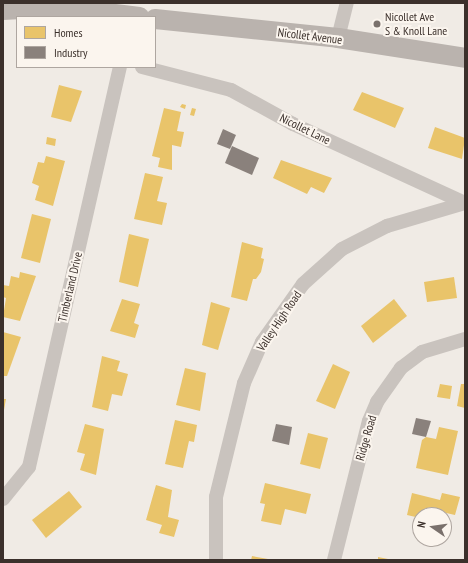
<!DOCTYPE html>
<style>
body{margin:0}
#map{position:relative;width:468px;height:563px;overflow:hidden;background:#f0ebe5;font-family:"PT Sans Narrow",sans-serif}
div>[style]{position:absolute}
[style*='--x']{left:calc(var(--x)*1px);top:calc(var(--y)*1px);width:calc(var(--w)*1px);rotate:calc(var(--a)*1deg)}
.homes>*{inset:0;background:#e9c46a}
.industry>*{inset:0;background:#8a817c}
.minor>*{height:14px;margin:-7px;padding:0 7px;transform-origin:7px;border-radius:7px;background:#c9c3be}
.secondary>*{height:20px;margin:-10px;padding:0 10px;transform-origin:10px;border-radius:10px;background:#bab3ae}
.dots>*{width:11px;height:11px;translate:-50% -50%;box-sizing:border-box;border:2px solid #fbf5ee;border-radius:50%}
span{translate:-50% -50%;white-space:nowrap;text-align:center;line-height:1.15;-webkit-text-stroke:4px #fbf5ee;paint-order:stroke}
.poi-label{font-size:12px;color:#3b302b}
.left{translate:0 -50%;text-align:left}
.street-label{font-size:12px;color:#3b302b}
.frame{position:absolute;inset:0;border:4px solid #3b302b;pointer-events:none}
.legend{position:absolute;left:16px;top:16px;width:140px;height:52px;box-sizing:border-box;background:#fbf5ee;border:1px solid #aea6a0;margin:0;padding:5px 7px;list-style:none;font-size:12px;color:#3b302b}
.legend li{display:flex;align-items:center;gap:8px;height:20px}
.legend b{width:20px;border:1px solid #aea6a0}
.north{position:absolute;left:412px;top:507px;width:40px;height:40px;box-sizing:border-box;background:#fbf5ee;border:1px solid #aea6a0;border-radius:50%;rotate:283deg;font-size:11px;font-weight:700;line-height:16px;text-align:center;color:#3b302b}
.north::after{content:'';display:block;margin:auto;width:14px;height:18px;background:#7a716c;clip-path:polygon(50% 0,100% 100%,50% 72%,0 100%)}
</style>
<div id="map">
<div class="homes">
<i style="clip-path:polygon(59px 85px,82px 91px,71px 122px,51px 117px)"></i>
<i style="clip-path:polygon(362px 92px,404px 108px,395px 128px,353px 110px)"></i>
<i style="clip-path:polygon(182px 104px,186px 105px,185px 109px,180px 107px)"></i>
<i style="clip-path:polygon(164px 108px,181px 112px,177px 131px,184px 132px,181px 147px,172px 145px,172px 170px,158px 167px,160px 158px,152px 156px)"></i>
<i style="clip-path:polygon(192px 108px,196px 109px,194px 116px,190px 115px)"></i>
<i style="clip-path:polygon(435px 127px,465px 138px,462px 159px,428px 148px)"></i>
<i style="clip-path:polygon(47px 137px,56px 139px,55px 146px,46px 144px)"></i>
<i style="clip-path:polygon(46px 156px,65px 161px,53px 206px,35px 200px,39px 186px,32px 183px,38px 162px,44px 163px)"></i>
<i style="clip-path:polygon(281px 160px,332px 178px,324px 193px,311px 187px,307px 194px,273px 178px)"></i>
<i style="clip-path:polygon(145px 173px,163px 177px,157px 201px,167px 203px,162px 225px,134px 219px)"></i>
<i style="clip-path:polygon(32px 214px,51px 219px,40px 263px,21px 258px)"></i>
<i style="clip-path:polygon(129px 234px,149px 239px,138px 287px,119px 282px)"></i>
<i style="clip-path:polygon(242px 242px,263px 248px,261px 258px,264px 259px,261px 272px,256px 279px,253px 279px,247px 301px,231px 297px)"></i>
<i style="clip-path:polygon(20px 272px,36px 276px,20px 321px,3px 317px,6px 298px,3px 297px,3px 285px,9px 286px,11px 276px,19px 278px)"></i>
<i style="clip-path:polygon(454px 277px,457px 298px,427px 302px,424px 282px)"></i>
<i style="clip-path:polygon(122px 299px,140px 304px,134px 323px,139px 325px,135px 338px,110px 331px)"></i>
<i style="clip-path:polygon(394px 299px,407px 316px,373px 343px,361px 326px)"></i>
<i style="clip-path:polygon(211px 302px,230px 308px,218px 350px,202px 345px)"></i>
<i style="clip-path:polygon(3px 332px,21px 337px,7px 376px,3px 376px)"></i>
<i style="clip-path:polygon(102px 356px,120px 361px,117px 371px,128px 374px,122px 396px,112px 394px,108px 411px,92px 407px)"></i>
<i style="clip-path:polygon(333px 364px,350px 372px,335px 409px,316px 401px)"></i>
<i style="clip-path:polygon(185px 368px,206px 373px,200px 411px,176px 405px)"></i>
<i style="clip-path:polygon(440px 384px,452px 386px,450px 399px,437px 397px)"></i>
<i style="clip-path:polygon(461px 384px,465px 384px,465px 408px,457px 406px)"></i>
<i style="clip-path:polygon(3px 399px,6px 399px,4px 410px,3px 410px)"></i>
<i style="clip-path:polygon(175px 420px,197px 425px,194px 442px,189px 441px,183px 468px,165px 464px)"></i>
<i style="clip-path:polygon(85px 424px,104px 429px,96px 475px,80px 470px,85px 454px,77px 452px)"></i>
<i style="clip-path:polygon(439px 427px,458px 431px,448px 475px,416px 468px,422px 440px,426px 437px,436px 439px)"></i>
<i style="clip-path:polygon(308px 433px,328px 438px,320px 469px,300px 464px)"></i>
<i style="clip-path:polygon(265px 483px,311px 494px,306px 514px,285px 509px,281px 525px,261px 521px,265px 504px,260px 503px)"></i>
<i style="clip-path:polygon(156px 485px,172px 490px,168px 517px,179px 520px,174px 537px,159px 533px,162px 525px,146px 520px)"></i>
<i style="clip-path:polygon(69px 491px,82px 507px,46px 538px,32px 520px)"></i>
<i style="clip-path:polygon(412px 493px,440px 500px,442px 493px,460px 497px,455px 515px,433px 510px,432px 515px,420px 518px,407px 515px)"></i>
<i style="clip-path:polygon(252px 556px,268px 559px,268px 560px,251px 560px)"></i>
<i style="clip-path:polygon(378px 557px,388px 559px,388px 560px,378px 560px)"></i>
</div>
<div class="industry">
<i style="clip-path:polygon(223px 129px,236px 135px,230px 149px,217px 144px)"></i>
<i style="clip-path:polygon(232px 146px,259px 158px,252px 175px,225px 163px)"></i>
<i style="clip-path:polygon(416px 418px,431px 421px,426px 437px,412px 434px)"></i>
<i style="clip-path:polygon(276px 424px,292px 427px,289px 445px,272px 441px)"></i>
</div>
<div class="minor">
<i style="--x:338;--y:38;--w:36;--a:-76"></i>
<i style="--x:142;--y:67;--w:92;--a:14.5"></i>
<i style="--x:231;--y:90;--w:71;--a:28.7"></i>
<i style="--x:293;--y:124;--w:189;--a:24.7"></i>
<i style="--x:3;--y:499;--w:41;--a:-50.9"></i>
<i style="--x:29;--y:467;--w:410;--a:-77.2"></i>
<i style="--x:216;--y:560;--w:63;--a:-90"></i>
<i style="--x:216;--y:497;--w:117;--a:-76.2"></i>
<i style="--x:244;--y:383;--w:45;--a:-66.3"></i>
<i style="--x:262;--y:342;--w:71;--a:-54.7"></i>
<i style="--x:303;--y:284;--w:52;--a:-41.9"></i>
<i style="--x:342;--y:249;--w:51;--a:-27.1"></i>
<i style="--x:387;--y:226;--w:81;--a:-16.4"></i>
<i style="--x:334;--y:560;--w:143;--a:-75.9"></i>
<i style="--x:369;--y:421;--w:21;--a:-67"></i>
<i style="--x:377;--y:402;--w:42;--a:-54.8"></i>
<i style="--x:401;--y:368;--w:26;--a:-37"></i>
<i style="--x:422;--y:352;--w:45;--a:-16.8"></i>
</div>
<div class="secondary">
<i style="--x:3;--y:10;--w:56;--a:-3.1"></i>
<i style="--x:59;--y:7;--w:81;--a:7.1"></i>
<i style="--x:155;--y:19;--w:184;--a:5.9"></i>
<i style="--x:338;--y:38;--w:129;--a:8.9"></i>
</div>
<div class="dots">
<i style="left:377px;top:24px;background:#7a716c"></i>
</div>
<div class="poi-label">
<span class="left" style="left:385px;top:24px">Nicollet Ave<br>S &amp; Knoll Lane</span>
</div>
<div class="street-label">
<span style="left:310px;top:36px;rotate:7deg">Nicollet Avenue</span>
<span style="left:305px;top:129px;rotate:26deg">Nicollet Lane</span>
<span style="left:70px;top:287px;rotate:-77deg">Timberland Drive</span>
<span style="left:279px;top:321px;rotate:-56deg">Valley High Road</span>
<span style="left:366px;top:438px;rotate:-74deg">Ridge Road</span>
</div>
<div class="frame"></div>
<ul class="legend">
<li><b style="height:11px;background:#e9c46a"></b>Homes</li>
<li><b style="height:11px;background:#8a817c"></b>Industry</li>
</ul>
<div class="north">N</div>
</div>
